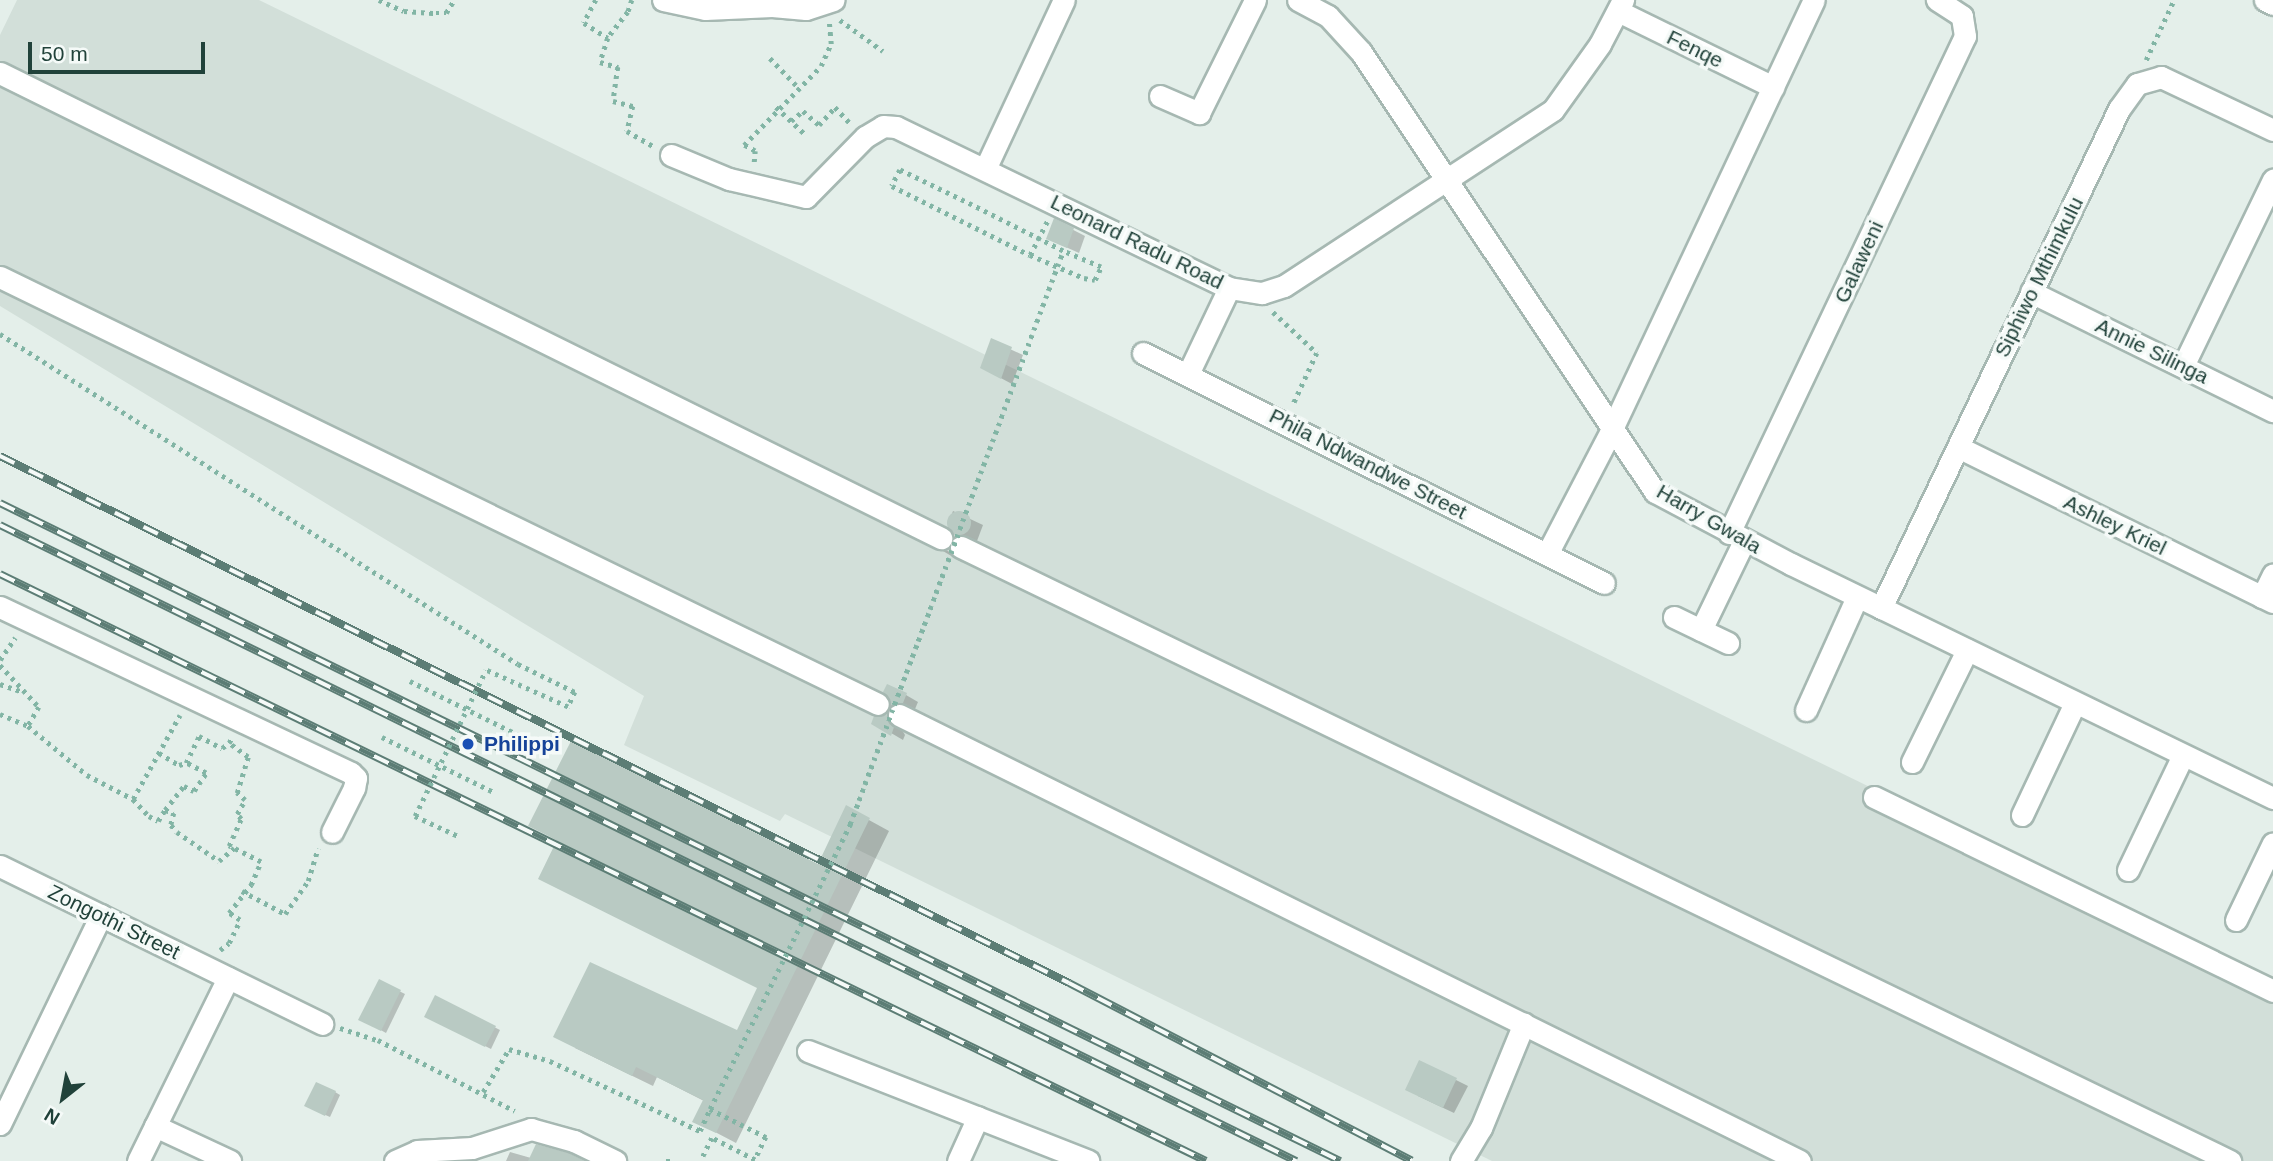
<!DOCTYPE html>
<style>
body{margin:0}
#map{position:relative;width:2273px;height:1161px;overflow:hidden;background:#e4efea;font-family:Arial,sans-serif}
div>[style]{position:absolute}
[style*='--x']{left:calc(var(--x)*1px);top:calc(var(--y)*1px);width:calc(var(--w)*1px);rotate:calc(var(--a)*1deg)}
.built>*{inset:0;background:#d2dfd9}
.shadow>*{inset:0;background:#0003}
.building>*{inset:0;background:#b9cac3}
.round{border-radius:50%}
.path>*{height:4.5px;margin-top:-2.25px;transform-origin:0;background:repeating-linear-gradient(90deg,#82b5a5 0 3.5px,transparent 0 8.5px)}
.roads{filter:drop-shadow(2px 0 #a6b8b2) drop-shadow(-2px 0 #a6b8b2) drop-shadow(0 2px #a6b8b2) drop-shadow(0 -2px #a6b8b2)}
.minor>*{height:21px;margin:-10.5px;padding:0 10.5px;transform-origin:10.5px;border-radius:10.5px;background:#fff}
.rail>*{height:8px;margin-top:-4px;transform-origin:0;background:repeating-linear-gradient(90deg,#f5faf8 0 16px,#5c7d75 0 32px);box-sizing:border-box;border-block:2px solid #5c7d75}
.path-bridge>*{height:4.5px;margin-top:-2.25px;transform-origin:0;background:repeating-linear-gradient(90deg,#82b5a5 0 3.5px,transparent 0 8.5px)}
.dots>*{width:19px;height:19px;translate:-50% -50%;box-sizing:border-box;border:4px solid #f5faf8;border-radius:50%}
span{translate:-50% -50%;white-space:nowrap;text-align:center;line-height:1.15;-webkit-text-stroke:7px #f5faf8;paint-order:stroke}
.street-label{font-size:21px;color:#21423a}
.transit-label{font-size:21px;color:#164399;font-weight:700}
.left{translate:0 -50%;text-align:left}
.north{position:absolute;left:28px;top:1063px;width:70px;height:70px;-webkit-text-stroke:5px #f5faf8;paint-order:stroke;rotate:211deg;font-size:19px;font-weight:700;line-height:28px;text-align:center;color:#21423a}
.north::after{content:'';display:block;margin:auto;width:24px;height:32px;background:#21423a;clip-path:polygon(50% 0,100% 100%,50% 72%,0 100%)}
.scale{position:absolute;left:28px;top:42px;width:177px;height:32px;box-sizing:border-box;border:4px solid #21423a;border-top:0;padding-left:9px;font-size:21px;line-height:24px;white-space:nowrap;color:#21423a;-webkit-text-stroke:5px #f5faf8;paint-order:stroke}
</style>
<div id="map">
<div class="built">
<i style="clip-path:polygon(17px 0,259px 0,2273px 984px,2273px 1161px,1492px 1161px,785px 814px,780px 821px,624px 745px,644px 696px,0 306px,0 35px)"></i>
</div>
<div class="shadow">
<i style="clip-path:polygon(1054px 220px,1085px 236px,1079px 253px,1048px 239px)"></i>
<i style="clip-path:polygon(992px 341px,1023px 355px,1012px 384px,982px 368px)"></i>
<i style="clip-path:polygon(953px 511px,983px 525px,977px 541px,967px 542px,955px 535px,948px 525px)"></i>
<i style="clip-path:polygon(943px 551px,948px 551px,963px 563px)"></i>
<i style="clip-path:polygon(906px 695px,918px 702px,915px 709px,904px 710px,892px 704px)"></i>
<i style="clip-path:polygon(886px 716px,898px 723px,905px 735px,903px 740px,874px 723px)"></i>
<i style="clip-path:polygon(847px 808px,889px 831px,736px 1143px,694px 1121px,704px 1101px,657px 1077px,653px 1086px,575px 1048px,738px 1032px,759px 988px,540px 878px,558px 841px,531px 826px,819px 866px)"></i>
<i style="clip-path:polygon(379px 981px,405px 994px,386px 1033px,361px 1019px)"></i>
<i style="clip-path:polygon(435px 997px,500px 1030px,491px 1049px,426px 1016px)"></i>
<i style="clip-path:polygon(1420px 1062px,1468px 1086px,1454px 1113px,1418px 1096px)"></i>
<i style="clip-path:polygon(335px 1092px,340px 1095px,330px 1117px,312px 1109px)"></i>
<i style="clip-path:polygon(510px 1152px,531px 1158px,575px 1161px,506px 1161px)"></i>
</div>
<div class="building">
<i style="clip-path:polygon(1054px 218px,1074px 228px,1067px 248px,1046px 239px)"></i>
<i style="clip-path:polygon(991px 338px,1012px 347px,1001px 379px,980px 368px)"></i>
<i class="round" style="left:947px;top:511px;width:24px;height:24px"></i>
<i style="clip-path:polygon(887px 684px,907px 693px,903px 703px,891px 705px,883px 692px)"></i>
<i style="clip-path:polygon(886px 714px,894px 727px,891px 736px,871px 724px,874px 716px)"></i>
<i style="clip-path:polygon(571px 741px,818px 864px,846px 805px,870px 818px,716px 1133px,692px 1122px,703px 1100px,636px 1067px,632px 1076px,553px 1037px,590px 962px,737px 1030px,757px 988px,538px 879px,557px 840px,528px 826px)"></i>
<i style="clip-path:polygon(379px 979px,401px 990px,381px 1031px,358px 1020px)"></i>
<i style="clip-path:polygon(435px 995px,496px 1026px,485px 1047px,424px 1017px)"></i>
<i style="clip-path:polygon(1419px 1060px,1457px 1078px,1443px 1108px,1405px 1090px)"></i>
<i style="clip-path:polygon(316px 1082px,336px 1091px,325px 1116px,304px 1106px)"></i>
<i style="clip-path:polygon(536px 1144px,569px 1153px,585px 1161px,528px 1161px)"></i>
</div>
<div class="path">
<i style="--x:379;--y:0;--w:27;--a:24"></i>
<i style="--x:404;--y:11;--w:32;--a:4"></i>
<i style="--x:436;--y:13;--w:10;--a:0"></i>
<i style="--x:446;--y:13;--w:15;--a:-58"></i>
<i style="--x:596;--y:0;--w:26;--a:118"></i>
<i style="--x:584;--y:23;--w:28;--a:32"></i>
<i style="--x:632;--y:0;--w:13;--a:108"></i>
<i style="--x:628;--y:12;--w:33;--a:128"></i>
<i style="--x:608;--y:38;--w:25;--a:108"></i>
<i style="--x:600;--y:62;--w:19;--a:16"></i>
<i style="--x:618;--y:67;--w:34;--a:98"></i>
<i style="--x:613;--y:101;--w:21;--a:14"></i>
<i style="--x:633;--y:106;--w:26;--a:103"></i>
<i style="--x:627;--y:131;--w:32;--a:30"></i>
<i style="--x:840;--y:20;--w:53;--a:35.8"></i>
<i style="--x:770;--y:58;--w:40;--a:46"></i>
<i style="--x:2146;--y:60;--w:66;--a:-65"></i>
<i style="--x:776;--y:107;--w:38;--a:43"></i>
<i style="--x:791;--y:121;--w:16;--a:-40"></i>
<i style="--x:803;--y:111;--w:21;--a:41"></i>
<i style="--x:819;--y:125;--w:24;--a:-48"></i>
<i style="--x:835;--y:107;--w:21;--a:47"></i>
<i style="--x:754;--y:162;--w:11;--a:-85"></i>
<i style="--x:755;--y:151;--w:13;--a:-151"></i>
<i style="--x:744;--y:145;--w:110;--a:-45.7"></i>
<i style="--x:821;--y:66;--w:24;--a:-66"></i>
<i style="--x:831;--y:44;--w:21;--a:-95"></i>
<i style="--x:1030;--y:255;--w:59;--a:23.1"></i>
<i style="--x:1084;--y:278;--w:11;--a:10"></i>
<i style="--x:1095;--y:280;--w:14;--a:-65"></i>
<i style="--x:1101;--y:267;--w:41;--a:-157.2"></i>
<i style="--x:1063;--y:251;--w:102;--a:-153.2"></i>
<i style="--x:972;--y:205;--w:80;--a:-154.1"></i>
<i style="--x:900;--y:170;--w:18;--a:117"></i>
<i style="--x:892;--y:186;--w:154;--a:26.6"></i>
<i style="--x:1030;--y:255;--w:38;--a:-63"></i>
<i style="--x:1273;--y:312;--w:60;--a:43"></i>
<i style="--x:1317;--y:353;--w:57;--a:114.8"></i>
<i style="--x:0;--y:334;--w:614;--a:32.5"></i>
<i style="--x:518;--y:664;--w:64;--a:26.2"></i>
<i style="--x:575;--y:692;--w:17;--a:115"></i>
<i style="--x:568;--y:707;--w:90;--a:-155.7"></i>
<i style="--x:0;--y:660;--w:27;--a:-56"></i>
<i style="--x:0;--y:665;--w:57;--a:47.1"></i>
<i style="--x:39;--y:707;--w:22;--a:120"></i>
<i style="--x:410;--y:681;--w:124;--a:26.4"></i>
<i style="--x:0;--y:684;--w:21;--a:19"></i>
<i style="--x:0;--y:714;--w:30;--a:23"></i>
<i style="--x:28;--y:726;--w:77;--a:39.7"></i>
<i style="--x:87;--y:775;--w:52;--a:27.6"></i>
<i style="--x:133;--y:799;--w:23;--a:47"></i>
<i style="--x:149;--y:816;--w:10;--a:29"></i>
<i style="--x:158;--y:821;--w:13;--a:-58"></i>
<i style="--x:165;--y:810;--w:9;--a:18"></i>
<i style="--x:174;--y:813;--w:12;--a:104"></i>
<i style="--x:171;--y:825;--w:9;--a:49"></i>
<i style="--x:177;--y:832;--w:51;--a:34.6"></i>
<i style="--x:219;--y:861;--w:20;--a:-41"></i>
<i style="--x:382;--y:737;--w:125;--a:26.2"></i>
<i style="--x:159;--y:753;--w:23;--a:31"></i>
<i style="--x:179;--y:765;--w:7;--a:-16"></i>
<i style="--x:133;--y:799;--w:96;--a:-60.8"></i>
<i style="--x:165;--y:810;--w:31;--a:-52"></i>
<i style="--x:184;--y:786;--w:11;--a:27"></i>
<i style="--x:194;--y:791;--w:22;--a:-56"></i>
<i style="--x:206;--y:773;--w:22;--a:-153"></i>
<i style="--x:186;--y:763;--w:30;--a:-64"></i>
<i style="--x:199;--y:736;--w:26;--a:28"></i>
<i style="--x:222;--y:748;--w:9;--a:-36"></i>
<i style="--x:415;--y:816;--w:50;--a:25"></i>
<i style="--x:242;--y:891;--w:49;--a:28.1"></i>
<i style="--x:285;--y:914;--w:40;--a:-55.1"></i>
<i style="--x:308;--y:881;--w:34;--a:-73"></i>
<i style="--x:220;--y:950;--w:11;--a:-38"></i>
<i style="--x:229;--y:943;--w:25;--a:-64"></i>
<i style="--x:240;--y:920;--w:13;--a:-148"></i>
<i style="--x:229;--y:913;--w:36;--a:-52"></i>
<i style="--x:251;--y:885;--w:25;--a:-67"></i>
<i style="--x:261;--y:862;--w:36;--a:-153"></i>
<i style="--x:229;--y:846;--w:30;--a:-66"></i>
<i style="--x:241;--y:819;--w:6;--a:-129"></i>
<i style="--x:237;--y:814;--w:16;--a:-60"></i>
<i style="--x:245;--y:800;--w:11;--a:-139"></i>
<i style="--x:237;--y:793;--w:38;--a:-73"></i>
<i style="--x:248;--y:757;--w:24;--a:-144"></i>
<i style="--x:229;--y:743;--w:4;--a:-63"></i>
<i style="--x:340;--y:1028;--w:40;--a:18"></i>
<i style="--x:378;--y:1040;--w:154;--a:27.4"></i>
<i style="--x:483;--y:1092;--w:50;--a:-58.8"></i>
<i style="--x:509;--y:1049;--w:43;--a:16.3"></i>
<i style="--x:550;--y:1061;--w:166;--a:25"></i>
<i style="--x:700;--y:1131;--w:24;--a:-66"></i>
<i style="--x:710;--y:1109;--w:63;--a:26.6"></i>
<i style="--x:766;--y:1137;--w:25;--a:116"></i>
<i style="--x:755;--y:1160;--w:48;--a:-152.9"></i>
<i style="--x:712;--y:1138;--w:25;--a:116"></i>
<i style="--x:666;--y:1161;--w:5;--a:0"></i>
</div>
<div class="roads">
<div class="minor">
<i style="--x:663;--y:0;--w:43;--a:12.1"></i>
<i style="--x:705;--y:9;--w:67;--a:-2.6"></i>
<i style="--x:772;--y:6;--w:34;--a:5"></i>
<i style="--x:806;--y:9;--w:29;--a:-18"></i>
<i style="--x:1298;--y:0;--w:34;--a:28"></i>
<i style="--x:1328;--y:16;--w:49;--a:47.5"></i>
<i style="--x:1361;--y:52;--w:529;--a:56.25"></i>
<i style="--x:1655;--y:492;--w:154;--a:27.9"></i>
<i style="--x:1791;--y:564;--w:536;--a:25.9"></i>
<i style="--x:2265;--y:0;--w:9;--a:27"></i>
<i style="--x:1618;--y:11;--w:173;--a:26.1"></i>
<i style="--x:0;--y:73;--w:1050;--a:26.3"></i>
<i style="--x:1160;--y:96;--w:43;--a:23.6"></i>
<i style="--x:1199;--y:113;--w:126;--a:-63.6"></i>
<i style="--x:671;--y:155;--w:63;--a:22.5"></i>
<i style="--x:729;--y:179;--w:79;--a:13.2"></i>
<i style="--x:806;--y:197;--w:84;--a:-45.5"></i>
<i style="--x:865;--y:137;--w:21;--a:-31"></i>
<i style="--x:883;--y:126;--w:13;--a:4"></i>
<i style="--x:896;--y:127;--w:370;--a:25.8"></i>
<i style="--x:1229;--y:288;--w:33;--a:9"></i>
<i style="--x:1262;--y:293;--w:23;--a:-18"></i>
<i style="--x:1284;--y:286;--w:321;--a:-33.2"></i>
<i style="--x:1553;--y:110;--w:81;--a:-54.5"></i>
<i style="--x:1600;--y:44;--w:50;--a:-62.4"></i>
<i style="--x:986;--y:167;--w:184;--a:-65"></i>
<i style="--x:0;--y:277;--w:976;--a:25.94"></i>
<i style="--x:2031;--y:292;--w:270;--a:26.2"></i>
<i style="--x:1143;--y:353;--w:515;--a:26.52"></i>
<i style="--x:2183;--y:366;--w:207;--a:-64.2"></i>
<i style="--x:1188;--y:374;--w:95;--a:-64.5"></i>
<i style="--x:1958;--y:447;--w:351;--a:26.2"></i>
<i style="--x:1729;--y:533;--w:550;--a:-64.6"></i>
<i style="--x:1965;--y:36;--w:20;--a:-99"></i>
<i style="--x:1962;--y:16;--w:30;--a:-147"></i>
<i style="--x:961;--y:547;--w:1410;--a:25.82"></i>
<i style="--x:1547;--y:554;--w:139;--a:-62.5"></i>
<i style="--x:1611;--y:431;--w:476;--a:-64.8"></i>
<i style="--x:2262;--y:597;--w:25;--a:-64"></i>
<i style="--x:0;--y:607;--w:388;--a:25.3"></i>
<i style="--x:351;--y:773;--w:7;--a:45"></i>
<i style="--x:356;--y:778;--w:10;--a:101"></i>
<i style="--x:354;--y:788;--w:49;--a:116.6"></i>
<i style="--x:1881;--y:608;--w:553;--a:-64.5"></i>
<i style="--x:2119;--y:109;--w:31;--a:-54"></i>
<i style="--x:2137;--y:84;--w:25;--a:-16"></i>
<i style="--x:2161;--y:77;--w:124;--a:25.3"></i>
<i style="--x:1674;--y:617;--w:60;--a:25.7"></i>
<i style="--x:1701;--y:630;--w:99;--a:-64.2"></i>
<i style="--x:1806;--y:710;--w:124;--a:-65.7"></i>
<i style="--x:899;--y:715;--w:1005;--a:26.34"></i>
<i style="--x:1912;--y:762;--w:125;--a:-63.8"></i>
<i style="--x:1874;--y:797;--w:444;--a:25.9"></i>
<i style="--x:2022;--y:815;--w:124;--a:-64.7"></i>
<i style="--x:0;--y:866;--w:359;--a:26.1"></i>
<i style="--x:2128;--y:870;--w:127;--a:-64.4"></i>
<i style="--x:2236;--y:920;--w:85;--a:-64.3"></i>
<i style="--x:808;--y:1051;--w:301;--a:21.4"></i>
<i style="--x:0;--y:1124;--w:232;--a:-64.2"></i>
<i style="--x:155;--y:1126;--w:83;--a:25"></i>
<i style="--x:138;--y:1161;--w:204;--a:-63.8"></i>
<i style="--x:395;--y:1161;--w:24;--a:-24"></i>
<i style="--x:417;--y:1151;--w:55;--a:-3.1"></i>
<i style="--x:472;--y:1148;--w:62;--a:-17.9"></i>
<i style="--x:531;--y:1129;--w:45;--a:15.6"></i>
<i style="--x:574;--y:1141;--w:46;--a:26"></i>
<i style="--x:958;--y:1161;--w:48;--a:-65.6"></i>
<i style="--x:1461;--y:1161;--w:39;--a:-59"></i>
<i style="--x:1481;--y:1128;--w:113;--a:-67.7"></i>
</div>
</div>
<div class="rail">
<i style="--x:0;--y:456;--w:1192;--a:26.24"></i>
<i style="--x:1069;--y:983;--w:386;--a:27.4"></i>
<i style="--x:0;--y:503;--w:1493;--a:26.15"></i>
<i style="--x:0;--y:525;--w:1444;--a:26.14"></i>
<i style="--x:0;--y:574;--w:1341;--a:25.95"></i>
</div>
<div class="path-bridge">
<i style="--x:415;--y:816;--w:162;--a:-64.1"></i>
<i style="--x:710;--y:1109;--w:318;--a:-63.8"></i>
<i style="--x:850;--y:824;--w:611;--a:-69.61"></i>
</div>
<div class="dots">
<i style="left:468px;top:744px;background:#1a4fb4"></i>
</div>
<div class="street-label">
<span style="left:1695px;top:49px;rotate:26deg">Fenqe</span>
<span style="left:1137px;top:242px;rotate:26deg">Leonard Radu Road</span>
<span style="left:1859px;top:262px;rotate:-65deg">Galaweni</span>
<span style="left:2039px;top:277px;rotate:-64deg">Siphiwo Mthimkulu</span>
<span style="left:2152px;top:351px;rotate:26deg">Annie Silinga</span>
<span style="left:1368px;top:464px;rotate:27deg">Phila Ndwandwe Street</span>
<span style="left:1709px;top:519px;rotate:30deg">Harry Gwala</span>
<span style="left:2115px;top:525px;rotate:26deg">Ashley Kriel</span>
<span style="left:114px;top:922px;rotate:26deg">Zongothi Street</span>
</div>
<div class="transit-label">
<span class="left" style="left:484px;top:744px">Philippi</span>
</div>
<div class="north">N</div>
<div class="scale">50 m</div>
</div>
